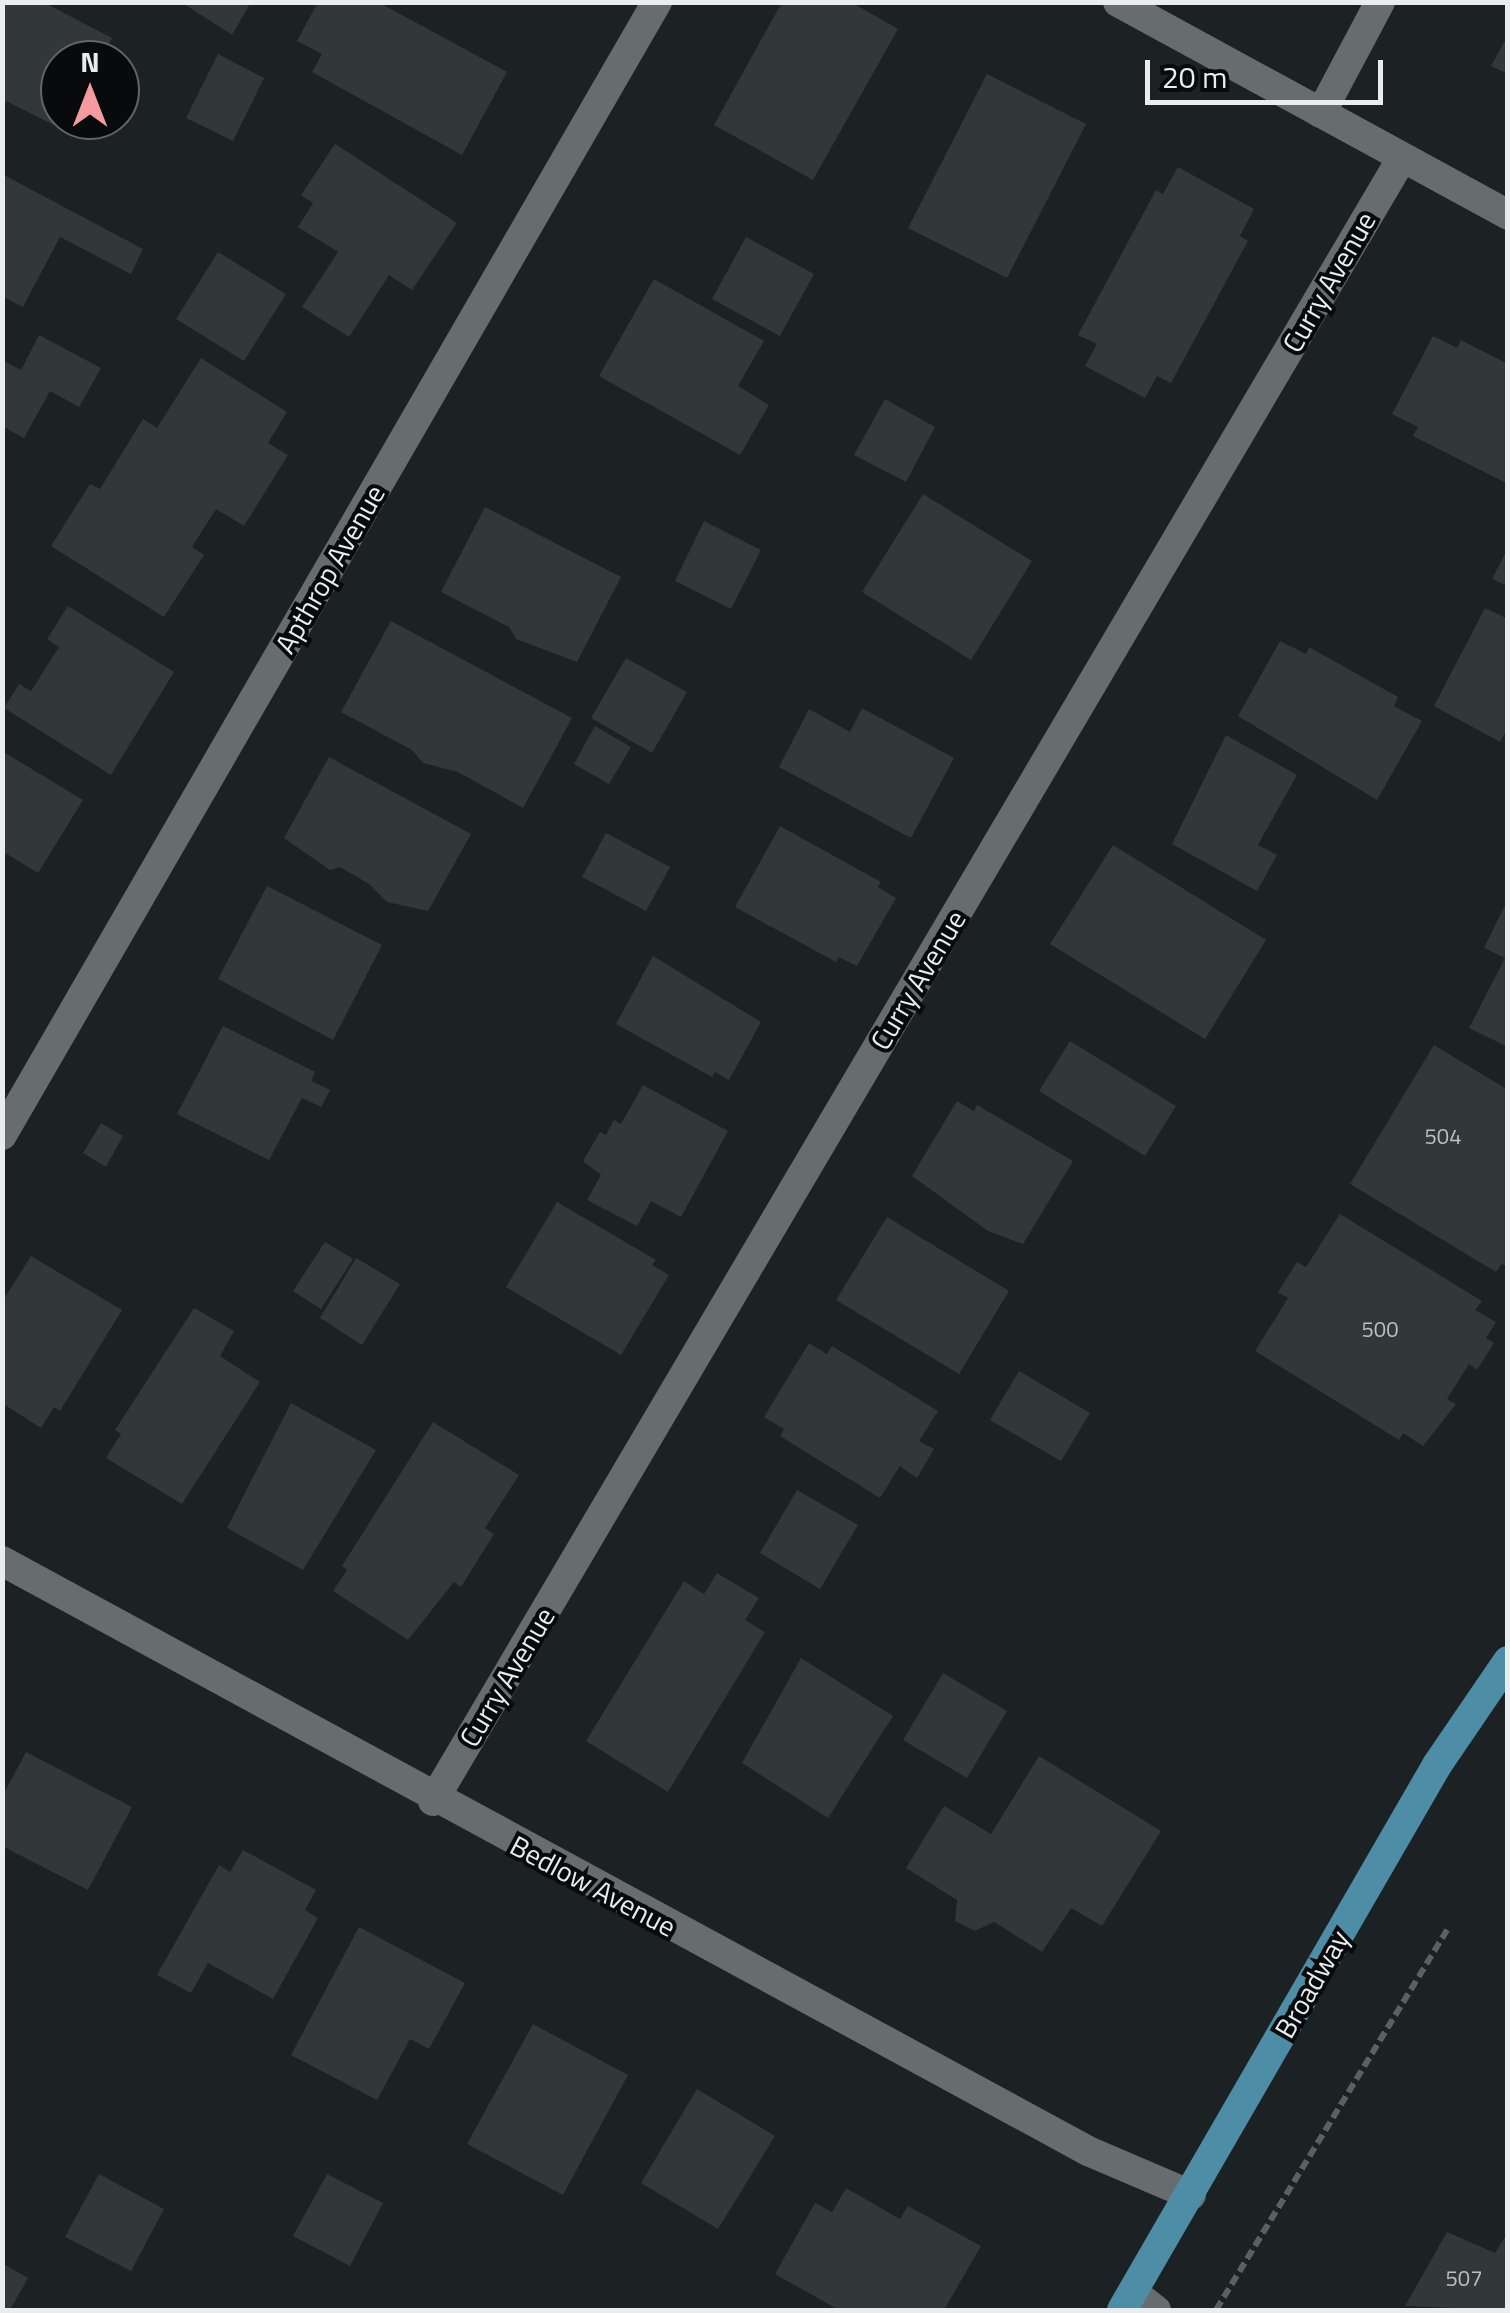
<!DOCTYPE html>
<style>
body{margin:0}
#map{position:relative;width:1510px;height:2313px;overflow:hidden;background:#1c2123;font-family:"Titillium Web",sans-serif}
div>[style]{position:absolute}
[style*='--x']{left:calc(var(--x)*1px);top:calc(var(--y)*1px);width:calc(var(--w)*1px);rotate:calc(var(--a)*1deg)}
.building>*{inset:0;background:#323739}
.path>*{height:6px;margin-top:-3px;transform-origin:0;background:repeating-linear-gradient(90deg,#5b6062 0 10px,transparent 0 15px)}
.minor>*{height:30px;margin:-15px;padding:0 15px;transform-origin:15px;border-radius:15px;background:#676c6f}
.major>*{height:30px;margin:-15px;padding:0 15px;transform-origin:15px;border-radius:15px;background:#4d8ea6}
span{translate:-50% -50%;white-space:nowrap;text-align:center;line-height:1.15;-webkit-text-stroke:8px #080a0b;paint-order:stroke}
.number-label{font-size:22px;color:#bcc0c2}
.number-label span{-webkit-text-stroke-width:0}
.street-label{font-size:28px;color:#eaedef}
.frame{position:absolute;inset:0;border:5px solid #eaedef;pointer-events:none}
.north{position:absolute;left:40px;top:40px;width:100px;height:100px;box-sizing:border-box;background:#080a0b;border:2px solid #626566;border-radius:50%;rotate:0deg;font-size:28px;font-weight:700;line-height:40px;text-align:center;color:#eaedef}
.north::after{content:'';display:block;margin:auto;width:35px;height:45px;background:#f49b9f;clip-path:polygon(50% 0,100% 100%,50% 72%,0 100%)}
.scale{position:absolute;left:1145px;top:60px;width:238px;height:45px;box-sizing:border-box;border:5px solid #eaedef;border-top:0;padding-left:12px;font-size:30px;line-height:35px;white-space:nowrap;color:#eaedef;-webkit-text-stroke:8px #080a0b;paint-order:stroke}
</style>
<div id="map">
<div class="building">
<i style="clip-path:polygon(2px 2px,43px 2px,112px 38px,100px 60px,60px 60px,60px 120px,69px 120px,64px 130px,2px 99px)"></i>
<i style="clip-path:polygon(181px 2px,251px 2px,232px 35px)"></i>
<i style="clip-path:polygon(318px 2px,378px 2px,507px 72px,462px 155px,312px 72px,322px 54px,297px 41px)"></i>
<i style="clip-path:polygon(782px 2px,851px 2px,898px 29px,813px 180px,714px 125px)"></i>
<i style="clip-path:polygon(1508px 35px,1508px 74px,1491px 66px)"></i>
<i style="clip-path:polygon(218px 54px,264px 78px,233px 141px,186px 118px)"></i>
<i style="clip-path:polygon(987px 74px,1086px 124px,1007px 278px,908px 228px)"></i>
<i style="clip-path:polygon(335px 144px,457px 223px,412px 290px,389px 275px,349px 337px,302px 307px,338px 252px,298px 227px,313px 203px,301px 195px)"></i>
<i style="clip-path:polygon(1178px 167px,1254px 209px,1240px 236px,1248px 241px,1171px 383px,1157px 376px,1145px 398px,1085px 366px,1097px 344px,1078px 335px,1156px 190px,1163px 194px)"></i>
<i style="clip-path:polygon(2px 174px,143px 249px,131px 274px,60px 237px,23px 307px,2px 296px)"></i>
<i style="clip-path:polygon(746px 237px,814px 274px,780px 336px,712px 299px)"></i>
<i style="clip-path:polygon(218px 252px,286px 294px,244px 361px,176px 319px)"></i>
<i style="clip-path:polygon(654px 279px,764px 341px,738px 386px,769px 405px,740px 455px,599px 376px)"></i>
<i style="clip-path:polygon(39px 335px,101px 368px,79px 407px,50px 391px,24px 438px,2px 426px,2px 360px,21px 370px)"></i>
<i style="clip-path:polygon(1433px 336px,1457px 348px,1461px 340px,1508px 364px,1508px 484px,1413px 436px,1418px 427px,1392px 414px)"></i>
<i style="clip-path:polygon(201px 358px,287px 412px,268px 443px,288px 455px,244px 526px,216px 509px,192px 547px,204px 555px,164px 617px,51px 546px,90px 484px,100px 489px,143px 419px,157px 428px)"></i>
<i style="clip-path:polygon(885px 399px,935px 427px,906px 482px,854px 455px)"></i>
<i style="clip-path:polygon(923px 494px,1032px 561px,971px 660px,862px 592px)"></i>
<i style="clip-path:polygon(485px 507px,621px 577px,577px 662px,516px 639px,509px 627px,441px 592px)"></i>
<i style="clip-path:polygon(704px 521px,761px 550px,731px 609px,675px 581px)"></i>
<i style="clip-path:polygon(1508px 548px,1508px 586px,1492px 579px)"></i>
<i style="clip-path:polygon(68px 606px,174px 672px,111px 775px,4px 708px,19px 684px,31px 691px,59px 647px,47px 639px)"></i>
<i style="clip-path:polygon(1485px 608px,1508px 619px,1508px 728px,1500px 742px,1434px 706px)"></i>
<i style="clip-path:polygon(391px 621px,572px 718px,523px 808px,458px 772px,423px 763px,412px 750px,341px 712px)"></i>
<i style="clip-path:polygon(1280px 641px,1306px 654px,1309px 647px,1398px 697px,1394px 706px,1422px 721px,1377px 800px,1238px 716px)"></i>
<i style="clip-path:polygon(626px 658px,687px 692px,652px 753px,591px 718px)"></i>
<i style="clip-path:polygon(862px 708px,954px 758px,911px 838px,779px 767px,809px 709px,850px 732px)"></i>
<i style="clip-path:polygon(595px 726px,631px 747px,609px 784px,574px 764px)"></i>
<i style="clip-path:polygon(1226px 735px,1297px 775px,1258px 845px,1277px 855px,1257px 891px,1172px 844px)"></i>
<i style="clip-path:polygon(2px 751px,83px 800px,38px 873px,2px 851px)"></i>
<i style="clip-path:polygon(329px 757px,471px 834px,428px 911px,387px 902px,369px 884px,340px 867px,330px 870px,284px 838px)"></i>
<i style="clip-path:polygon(780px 826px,881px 882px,878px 887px,896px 898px,857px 966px,839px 957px,836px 962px,735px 907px)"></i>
<i style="clip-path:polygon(606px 833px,670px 867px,646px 911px,582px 877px)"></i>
<i style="clip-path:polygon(1113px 845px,1266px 940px,1205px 1039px,1050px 944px)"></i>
<i style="clip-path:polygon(267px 886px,382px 945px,333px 1040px,218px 979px)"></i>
<i style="clip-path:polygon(1504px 907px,1508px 909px,1508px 1047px,1469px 1028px,1505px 958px,1484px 948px)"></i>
<i style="clip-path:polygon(653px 956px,761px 1022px,729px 1080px,715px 1072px,712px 1077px,616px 1024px)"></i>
<i style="clip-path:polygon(223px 1026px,315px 1072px,311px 1081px,330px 1090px,321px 1107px,302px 1098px,269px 1160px,177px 1114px)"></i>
<i style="clip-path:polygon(1070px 1041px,1176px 1106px,1145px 1156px,1039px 1091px)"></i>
<i style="clip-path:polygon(1434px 1045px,1508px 1090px,1508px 1267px,1502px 1264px,1496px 1272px,1350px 1184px)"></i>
<i style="clip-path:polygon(643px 1085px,728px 1131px,681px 1217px,651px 1201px,637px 1226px,587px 1200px,601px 1175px,583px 1161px,600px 1132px,606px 1135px,614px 1120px,621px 1124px)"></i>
<i style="clip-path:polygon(957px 1101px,974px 1111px,977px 1105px,1073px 1161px,1023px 1244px,988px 1231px,912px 1176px)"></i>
<i style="clip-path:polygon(101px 1123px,123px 1136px,106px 1167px,83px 1153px)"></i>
<i style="clip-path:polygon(557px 1202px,656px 1260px,652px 1265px,669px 1275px,621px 1355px,506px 1287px)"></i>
<i style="clip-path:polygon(1340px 1214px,1482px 1301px,1475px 1310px,1496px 1322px,1486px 1338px,1494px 1343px,1477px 1370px,1469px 1364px,1447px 1399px,1456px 1404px,1423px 1446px,1403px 1433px,1399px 1440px,1255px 1351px,1288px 1298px,1278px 1292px,1297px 1262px,1306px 1267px)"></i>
<i style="clip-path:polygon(887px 1217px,1009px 1291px,959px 1374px,836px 1300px)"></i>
<i style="clip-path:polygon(325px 1242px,353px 1259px,321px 1309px,293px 1291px)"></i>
<i style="clip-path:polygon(31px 1256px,122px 1310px,60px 1411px,54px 1407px,41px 1428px,2px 1403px,2px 1302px)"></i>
<i style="clip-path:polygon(356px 1258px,400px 1284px,362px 1345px,320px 1318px)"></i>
<i style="clip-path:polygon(194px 1308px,234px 1331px,220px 1356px,260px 1382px,182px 1504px,106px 1458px,121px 1434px,115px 1430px)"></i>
<i style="clip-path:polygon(809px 1343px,827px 1354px,832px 1346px,938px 1411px,919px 1441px,934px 1449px,917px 1478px,900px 1466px,880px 1498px,780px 1436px,784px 1429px,764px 1417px)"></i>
<i style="clip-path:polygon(1019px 1371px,1090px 1413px,1061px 1461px,990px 1420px)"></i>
<i style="clip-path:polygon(291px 1403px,376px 1450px,303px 1570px,227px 1528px)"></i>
<i style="clip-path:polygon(433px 1422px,519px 1475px,485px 1528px,494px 1534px,461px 1587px,454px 1582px,408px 1640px,333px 1591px,347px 1570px,342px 1566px)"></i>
<i style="clip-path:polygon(797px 1490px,858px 1525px,820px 1589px,760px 1553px)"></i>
<i style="clip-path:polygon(717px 1573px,759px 1598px,745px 1620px,765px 1632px,668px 1792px,586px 1741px,684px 1581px,704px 1594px)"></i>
<i style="clip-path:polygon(801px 1658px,893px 1716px,828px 1818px,742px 1763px)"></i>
<i style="clip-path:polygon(943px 1673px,1007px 1711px,967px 1778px,903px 1740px)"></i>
<i style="clip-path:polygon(26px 1752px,132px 1807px,88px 1890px,2px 1846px,2px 1797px)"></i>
<i style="clip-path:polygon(1039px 1756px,1161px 1831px,1102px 1926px,1071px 1908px,1042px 1952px,994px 1922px,975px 1931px,955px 1921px,957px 1900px,906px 1868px,944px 1806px,991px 1834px)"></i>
<i style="clip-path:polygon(243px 1850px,316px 1890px,305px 1910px,318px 1918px,273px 1999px,208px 1963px,191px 1993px,157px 1975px,219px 1865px,230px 1872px)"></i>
<i style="clip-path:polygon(359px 1927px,465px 1983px,429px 2049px,410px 2039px,377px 2100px,291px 2055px)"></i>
<i style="clip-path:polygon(533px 2024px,628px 2075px,563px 2195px,467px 2144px)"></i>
<i style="clip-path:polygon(697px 2089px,775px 2136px,718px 2229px,641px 2183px)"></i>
<i style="clip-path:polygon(99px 2174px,164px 2209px,131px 2271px,65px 2237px)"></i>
<i style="clip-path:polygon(327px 2174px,383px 2203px,350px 2266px,293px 2236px)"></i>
<i style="clip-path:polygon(846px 2188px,900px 2219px,908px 2206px,981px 2246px,944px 2310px,839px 2310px,775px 2274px,815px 2203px,832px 2212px)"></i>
<i style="clip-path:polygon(1447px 2232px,1495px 2253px,1508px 2232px,1508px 2310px,1405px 2306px)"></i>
<i style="clip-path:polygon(2px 2263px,28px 2278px,10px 2310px,2px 2310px)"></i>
</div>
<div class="path">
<i style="--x:1216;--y:2310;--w:448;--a:-58.7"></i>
</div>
<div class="minor">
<i style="--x:1118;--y:2;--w:444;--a:28.6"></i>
<i style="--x:1321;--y:113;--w:126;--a:-62"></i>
<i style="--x:2;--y:1135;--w:1309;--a:-59.97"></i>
<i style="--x:2;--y:1561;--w:1236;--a:28.51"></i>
<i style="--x:1088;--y:2151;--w:112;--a:23.1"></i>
<i style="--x:433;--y:1801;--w:1907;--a:-59.47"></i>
<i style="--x:1134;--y:2293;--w:28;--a:38"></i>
</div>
<div class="major">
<i style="--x:1122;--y:2310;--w:629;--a:-59.97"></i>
<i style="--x:1437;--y:1765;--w:126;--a:-55.7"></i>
</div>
<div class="number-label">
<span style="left:1443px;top:1137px">504</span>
<span style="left:1380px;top:1330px">500</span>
<span style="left:1464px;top:2279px">507</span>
</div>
<div class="street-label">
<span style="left:1329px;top:282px;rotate:-60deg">Curry Avenue</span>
<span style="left:330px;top:569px;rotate:-60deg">Apthrop Avenue</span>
<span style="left:918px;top:980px;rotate:-59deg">Curry Avenue</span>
<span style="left:507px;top:1677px;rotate:-59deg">Curry Avenue</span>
<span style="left:593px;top:1886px;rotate:28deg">Bedlow Avenue</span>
<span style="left:1312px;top:1984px;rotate:-60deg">Broadway</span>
</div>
<div class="frame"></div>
<div class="north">N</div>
<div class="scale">20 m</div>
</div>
